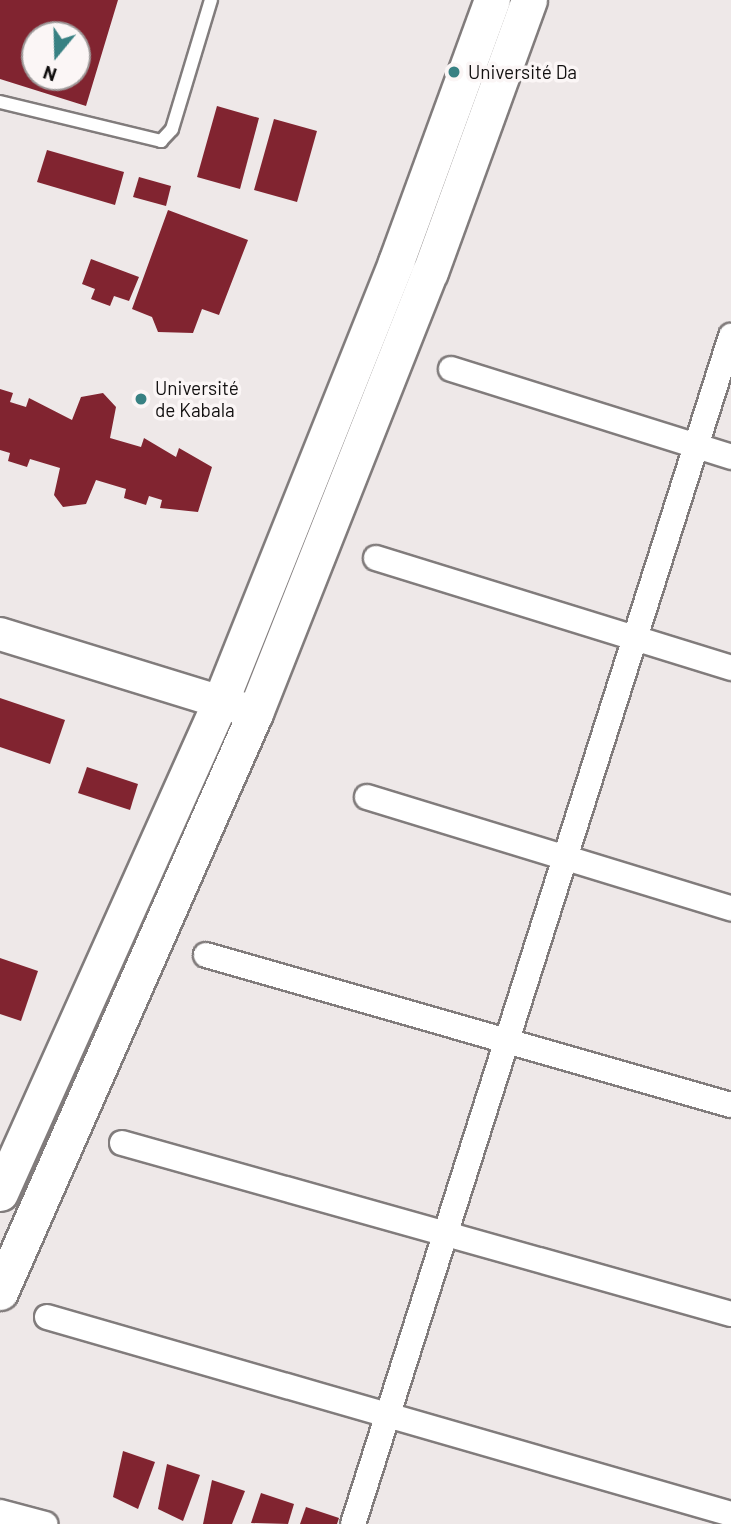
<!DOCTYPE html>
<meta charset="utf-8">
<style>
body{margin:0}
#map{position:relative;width:731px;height:1524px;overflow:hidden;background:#eee8e8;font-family:Barlow,sans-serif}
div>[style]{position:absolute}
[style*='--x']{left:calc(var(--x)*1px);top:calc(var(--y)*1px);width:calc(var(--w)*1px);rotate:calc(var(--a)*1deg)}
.building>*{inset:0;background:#812430}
.roads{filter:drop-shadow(2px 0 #817c7c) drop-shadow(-2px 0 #817c7c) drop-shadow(0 2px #817c7c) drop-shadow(0 -2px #817c7c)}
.service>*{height:12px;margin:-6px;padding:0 6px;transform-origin:6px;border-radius:6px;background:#fff}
.minor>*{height:24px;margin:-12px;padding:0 12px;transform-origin:12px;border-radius:12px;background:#fff}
.tertiary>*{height:32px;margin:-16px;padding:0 16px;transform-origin:16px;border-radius:16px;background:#fff}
.secondary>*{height:35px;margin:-17.5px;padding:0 17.5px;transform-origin:17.5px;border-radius:17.5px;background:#fff}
.dots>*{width:19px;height:19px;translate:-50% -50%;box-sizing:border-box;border:4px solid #fbf6f6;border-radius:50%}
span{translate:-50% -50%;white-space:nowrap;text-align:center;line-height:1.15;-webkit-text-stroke:7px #fbf6f6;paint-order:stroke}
.poi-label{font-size:19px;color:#121010}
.left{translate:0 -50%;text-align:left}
.north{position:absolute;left:21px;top:21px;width:70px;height:70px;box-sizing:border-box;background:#fbf6f6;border:2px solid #9e9a9a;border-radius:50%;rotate:199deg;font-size:19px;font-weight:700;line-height:28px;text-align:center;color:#121010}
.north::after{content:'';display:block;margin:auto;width:24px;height:32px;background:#388183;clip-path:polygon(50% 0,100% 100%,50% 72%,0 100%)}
</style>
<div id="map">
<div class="building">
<i style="clip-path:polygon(evenodd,0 0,118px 0,86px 106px,0 79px,0 0,35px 35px,77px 35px,77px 77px,35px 77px,35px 35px)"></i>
<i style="clip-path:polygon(217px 106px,259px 118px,240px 189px,197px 177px)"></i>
<i style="clip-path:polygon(274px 119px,317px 131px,297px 202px,254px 190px)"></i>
<i style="clip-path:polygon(47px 150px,124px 172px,115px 205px,37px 182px)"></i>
<i style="clip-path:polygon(139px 177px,171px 186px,166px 206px,133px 197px)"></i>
<i style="clip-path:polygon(168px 210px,248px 240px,219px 315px,202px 309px,193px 333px,158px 332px,152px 317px,132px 309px)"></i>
<i style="clip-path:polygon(91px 259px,139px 277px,129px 301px,114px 296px,110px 306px,91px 299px,95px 289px,82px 284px)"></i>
<i style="clip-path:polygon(0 389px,13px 393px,10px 402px,26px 407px,29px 398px,72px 420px,81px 397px,103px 393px,116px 407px,110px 438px,141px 447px,144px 438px,176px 457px,179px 448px,212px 467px,198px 512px,160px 508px,162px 500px,149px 496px,146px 505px,124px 498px,126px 489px,96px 480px,86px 504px,63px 507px,54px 495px,60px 468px,30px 459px,27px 467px,8px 461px,10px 453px,0 450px)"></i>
<i style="clip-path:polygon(0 698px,65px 720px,50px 764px,0 747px)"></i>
<i style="clip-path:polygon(87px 767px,138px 784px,130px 810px,78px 793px)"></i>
<i style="clip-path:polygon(0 958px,38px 971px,21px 1021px,0 1014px)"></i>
<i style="clip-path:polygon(123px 1451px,155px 1462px,138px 1509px,113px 1497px)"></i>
<i style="clip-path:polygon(167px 1464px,200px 1475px,183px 1521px,158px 1509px)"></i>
<i style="clip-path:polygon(212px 1480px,245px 1491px,232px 1524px,203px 1524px)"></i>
<i style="clip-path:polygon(261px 1493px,294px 1504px,288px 1524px,251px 1523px)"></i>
<i style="clip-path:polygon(306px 1507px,339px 1518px,337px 1524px,300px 1524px)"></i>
</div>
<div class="roads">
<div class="service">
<i style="--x:0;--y:102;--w:166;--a:13.6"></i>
<i style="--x:161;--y:141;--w:16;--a:-47"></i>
<i style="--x:172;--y:129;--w:135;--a:-73.2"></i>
</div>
<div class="minor">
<i style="--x:451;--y:369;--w:294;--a:17.4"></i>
<i style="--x:376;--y:558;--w:372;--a:17.2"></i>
<i style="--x:367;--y:797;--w:381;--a:17"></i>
<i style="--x:206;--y:955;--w:546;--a:15.95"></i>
<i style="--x:122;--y:1143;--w:633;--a:15.68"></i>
<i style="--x:47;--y:1317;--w:712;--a:16.07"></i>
<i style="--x:0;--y:1512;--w:47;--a:14.9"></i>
<i style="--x:353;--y:1524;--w:1247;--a:-72.35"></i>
</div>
<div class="tertiary">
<i style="--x:0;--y:634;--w:255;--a:17.1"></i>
</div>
<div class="secondary">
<i style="--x:0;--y:1193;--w:540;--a:-65.85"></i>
<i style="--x:221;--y:700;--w:472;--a:-68.2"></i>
<i style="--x:396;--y:262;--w:279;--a:-69.9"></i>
<i style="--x:0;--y:1292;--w:633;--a:-66.23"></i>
<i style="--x:255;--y:713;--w:474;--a:-68.4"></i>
<i style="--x:430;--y:272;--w:289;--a:-70"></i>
</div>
</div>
<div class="dots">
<i style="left:454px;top:72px;background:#388183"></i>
<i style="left:141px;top:399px;background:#388183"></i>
</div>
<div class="poi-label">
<span class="left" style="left:468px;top:72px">Université Da</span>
<span class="left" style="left:155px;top:399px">Université<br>de Kabala</span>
</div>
<div class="north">N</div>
</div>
